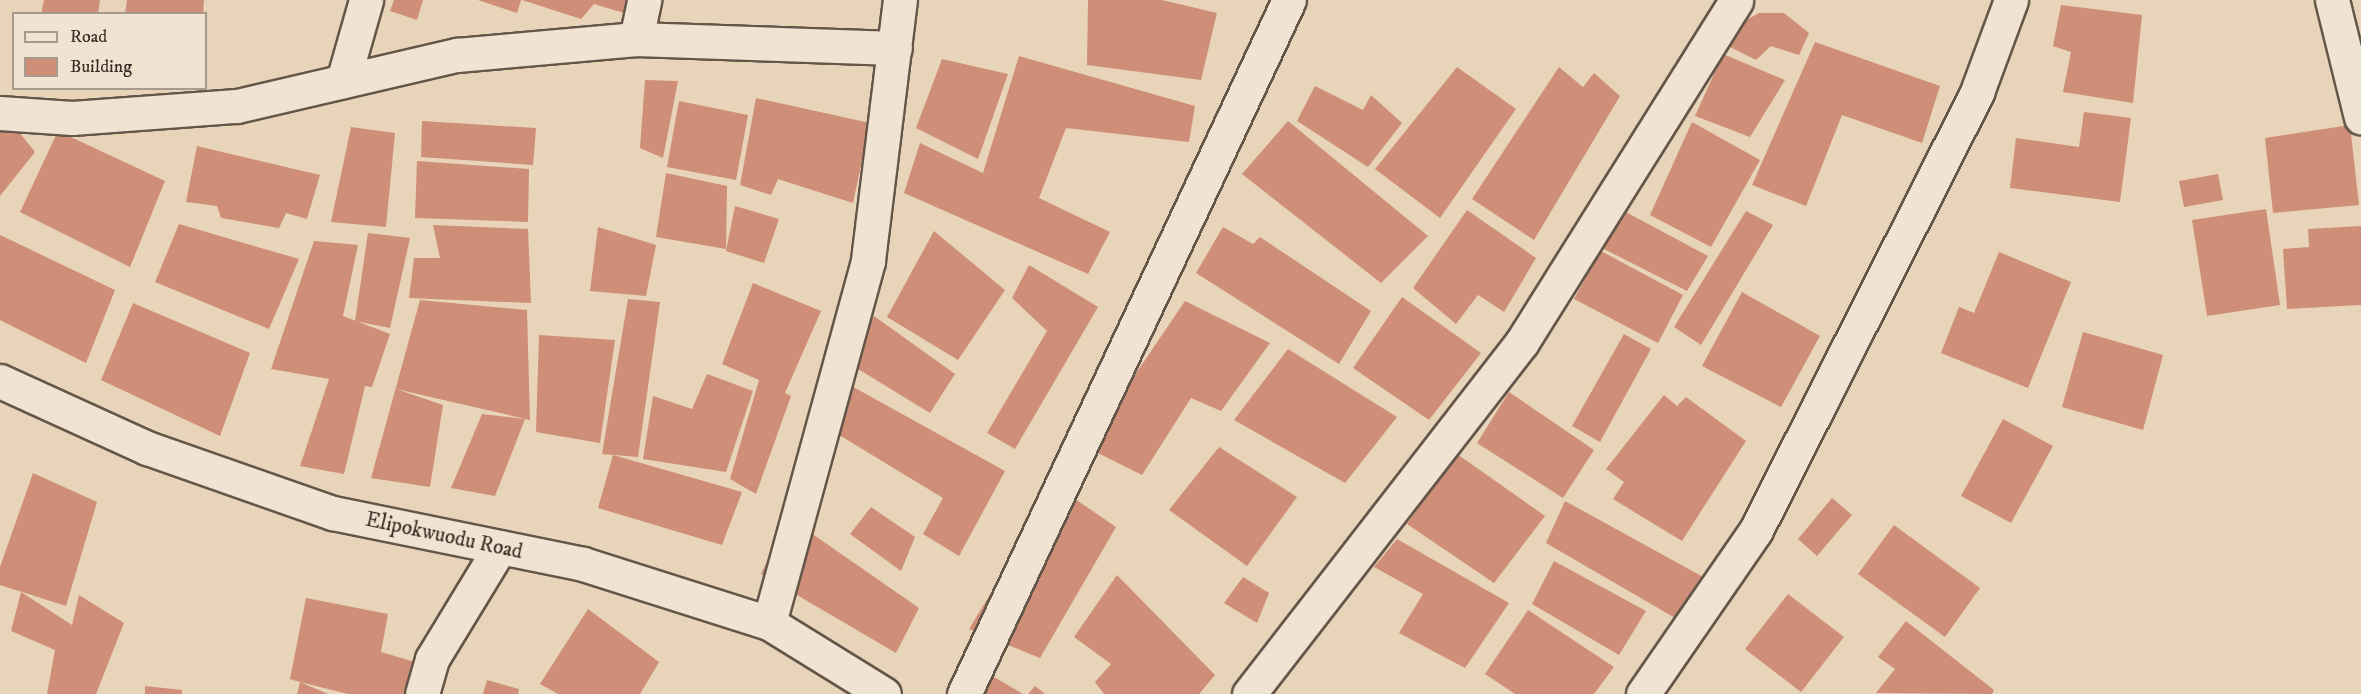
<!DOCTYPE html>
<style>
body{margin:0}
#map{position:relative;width:2361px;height:694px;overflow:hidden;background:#e8d4b9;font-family:"IM FELL DW Pica",serif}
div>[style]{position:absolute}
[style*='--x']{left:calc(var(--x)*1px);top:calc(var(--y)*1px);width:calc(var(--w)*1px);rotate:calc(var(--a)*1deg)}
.building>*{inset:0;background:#ce8e77}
.roads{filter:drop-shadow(2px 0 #645649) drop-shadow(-2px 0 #645649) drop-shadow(0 2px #645649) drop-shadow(0 -2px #645649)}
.minor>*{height:33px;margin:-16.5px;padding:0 16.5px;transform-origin:16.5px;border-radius:16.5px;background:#f0e3d2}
span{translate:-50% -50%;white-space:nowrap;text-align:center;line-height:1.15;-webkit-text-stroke:4.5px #f0e3d2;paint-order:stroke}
.street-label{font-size:21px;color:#382c24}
.legend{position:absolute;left:12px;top:12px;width:195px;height:78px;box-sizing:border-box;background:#f0e3d2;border:2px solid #a69a8c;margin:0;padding:8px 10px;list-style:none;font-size:18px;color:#382c24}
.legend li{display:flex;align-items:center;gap:12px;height:30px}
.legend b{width:30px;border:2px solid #a69a8c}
</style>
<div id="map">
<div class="building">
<i style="clip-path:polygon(44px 0,100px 0,98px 14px,41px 14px)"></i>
<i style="clip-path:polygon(127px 0,204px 0,203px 14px,125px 14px)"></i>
<i style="clip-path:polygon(394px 0,423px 0,417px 20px,390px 11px)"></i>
<i style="clip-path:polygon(478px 0,521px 0,517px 13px)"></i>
<i style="clip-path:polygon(522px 0,627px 0,624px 13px,594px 4px,581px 19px)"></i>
<i style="clip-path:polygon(1088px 0,1162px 0,1217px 13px,1201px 80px,1087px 65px)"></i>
<i style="clip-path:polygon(2061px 5px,2142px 15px,2133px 103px,2063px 92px,2071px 52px,2053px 46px)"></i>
<i style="clip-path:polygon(1759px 13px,1784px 13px,1809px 33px,1799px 55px,1771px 46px,1756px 60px,1730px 47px,1739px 24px)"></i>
<i style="clip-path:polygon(1815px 42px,1940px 86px,1922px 143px,1842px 115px,1806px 206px,1752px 185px)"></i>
<i style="clip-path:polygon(1723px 54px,1785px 80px,1750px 137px,1695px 116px)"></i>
<i style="clip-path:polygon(1019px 56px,1195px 106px,1189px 142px,1066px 128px,1039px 198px,1110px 232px,1088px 274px,904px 193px,920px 143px,983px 173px)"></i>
<i style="clip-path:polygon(942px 59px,1008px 74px,978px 159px,916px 128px)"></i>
<i style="clip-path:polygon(1457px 67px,1516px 109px,1440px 218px,1375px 169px)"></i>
<i style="clip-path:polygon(1559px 67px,1583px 87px,1594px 73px,1620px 96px,1534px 240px,1472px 199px)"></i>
<i style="clip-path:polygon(645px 80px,678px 81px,663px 158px,640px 148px)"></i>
<i style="clip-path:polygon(1315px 86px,1363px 110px,1371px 95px,1402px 123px,1368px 167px,1297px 121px)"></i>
<i style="clip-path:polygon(756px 98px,870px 123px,853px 203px,778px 179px,771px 195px,740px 185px)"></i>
<i style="clip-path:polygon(679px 101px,748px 115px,736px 180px,667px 167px)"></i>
<i style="clip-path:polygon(2084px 112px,2131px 118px,2120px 202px,2010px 188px,2016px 138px,2079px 147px)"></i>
<i style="clip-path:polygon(422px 121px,536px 128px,533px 165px,421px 157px)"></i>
<i style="clip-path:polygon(1288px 121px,1428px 236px,1381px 283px,1242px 174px)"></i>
<i style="clip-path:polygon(1692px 122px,1760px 160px,1711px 247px,1650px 215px)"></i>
<i style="clip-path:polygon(2350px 125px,2359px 205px,2273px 213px,2265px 138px)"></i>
<i style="clip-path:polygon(0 127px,18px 131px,35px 152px,0 196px)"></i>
<i style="clip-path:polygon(351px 127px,395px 133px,386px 227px,331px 222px)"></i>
<i style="clip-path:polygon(58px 131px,165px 181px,130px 267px,20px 212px)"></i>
<i style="clip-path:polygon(197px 146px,320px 175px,307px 219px,286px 213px,279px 228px,221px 218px,217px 206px,186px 202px)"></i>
<i style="clip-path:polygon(417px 161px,529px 169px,528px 222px,415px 218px)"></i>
<i style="clip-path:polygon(666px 173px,727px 186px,726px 249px,656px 237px)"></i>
<i style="clip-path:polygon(2218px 174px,2223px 200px,2184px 207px,2179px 181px)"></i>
<i style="clip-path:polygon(735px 206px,779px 219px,764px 263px,726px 251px)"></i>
<i style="clip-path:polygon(2266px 209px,2280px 305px,2207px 316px,2192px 220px)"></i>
<i style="clip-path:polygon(1467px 210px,1536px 258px,1504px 312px,1478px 295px,1456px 324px,1413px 288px)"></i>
<i style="clip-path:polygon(1624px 211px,1708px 256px,1687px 291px,1600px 247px)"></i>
<i style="clip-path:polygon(1746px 211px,1773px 225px,1701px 345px,1674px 327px)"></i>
<i style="clip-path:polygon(179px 224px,299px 259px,269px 329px,155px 282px)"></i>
<i style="clip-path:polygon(433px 225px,528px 229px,531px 303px,409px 298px,414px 258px,440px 258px)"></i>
<i style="clip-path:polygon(2361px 226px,2361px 305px,2287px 309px,2283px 249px,2309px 247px,2308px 229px)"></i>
<i style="clip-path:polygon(598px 227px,656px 245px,646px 296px,590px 291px)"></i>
<i style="clip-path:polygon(1223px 227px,1253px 244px,1260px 237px,1371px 311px,1339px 364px,1196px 273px)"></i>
<i style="clip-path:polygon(934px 231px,1005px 290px,958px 360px,887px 317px)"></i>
<i style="clip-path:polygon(368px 233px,410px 238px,390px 328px,355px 321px)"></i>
<i style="clip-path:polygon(0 235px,115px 290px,86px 363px,0 320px)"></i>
<i style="clip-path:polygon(314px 241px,358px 245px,343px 316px,390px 334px,372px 387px,365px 386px,344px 474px,300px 466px,329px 379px,271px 369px)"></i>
<i style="clip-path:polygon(1601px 251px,1683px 295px,1658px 343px,1574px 299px)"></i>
<i style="clip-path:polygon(1999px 252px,2071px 282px,2028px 388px,1941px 353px,1959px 307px,1974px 313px)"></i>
<i style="clip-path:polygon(1029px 265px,1098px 307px,1015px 449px,987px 433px,1047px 331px,1012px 298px)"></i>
<i style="clip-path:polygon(753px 283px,821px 311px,785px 393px,791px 396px,756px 494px,730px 479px,759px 380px,722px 364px)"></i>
<i style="clip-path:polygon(1742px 292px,1820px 336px,1781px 407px,1702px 366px)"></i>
<i style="clip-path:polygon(1402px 297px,1481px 353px,1429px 420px,1353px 368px)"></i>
<i style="clip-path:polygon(628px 299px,660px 302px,638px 457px,602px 454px)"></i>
<i style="clip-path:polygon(420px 300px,527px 310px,530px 420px,396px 389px,443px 405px,430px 487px,371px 478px)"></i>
<i style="clip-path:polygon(1185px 301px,1270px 343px,1221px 411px,1191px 398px,1142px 475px,1086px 447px)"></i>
<i style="clip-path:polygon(133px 303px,250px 353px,220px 436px,101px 380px)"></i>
<i style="clip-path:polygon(874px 316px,955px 374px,930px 413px,845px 361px)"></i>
<i style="clip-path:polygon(2083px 332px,2163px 355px,2143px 430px,2062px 407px)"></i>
<i style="clip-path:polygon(1624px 334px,1651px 349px,1600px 442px,1572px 426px)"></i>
<i style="clip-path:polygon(539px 335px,615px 340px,600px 443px,536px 432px)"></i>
<i style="clip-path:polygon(1288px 349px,1397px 417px,1345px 483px,1234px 420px)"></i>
<i style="clip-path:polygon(707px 374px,753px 391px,726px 472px,643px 459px,653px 396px,692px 409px)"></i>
<i style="clip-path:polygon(839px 379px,1005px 471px,959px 556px,923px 534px,943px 498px,816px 421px)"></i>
<i style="clip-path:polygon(1509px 392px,1594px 450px,1563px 498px,1477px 443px)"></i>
<i style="clip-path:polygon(1664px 395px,1677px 406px,1686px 397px,1746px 441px,1682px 541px,1613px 499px,1624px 482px,1606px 469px)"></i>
<i style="clip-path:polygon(482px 414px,525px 419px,495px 496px,451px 488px)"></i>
<i style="clip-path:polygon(2003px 419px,2053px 446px,2011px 523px,1961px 496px)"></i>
<i style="clip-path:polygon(1219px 447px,1297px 497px,1247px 566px,1169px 510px)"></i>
<i style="clip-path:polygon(1457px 454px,1545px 516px,1494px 583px,1407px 524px)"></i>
<i style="clip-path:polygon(613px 455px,742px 492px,722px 545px,598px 508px)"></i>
<i style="clip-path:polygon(33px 473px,97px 502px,66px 606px,0 585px,0 567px)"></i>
<i style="clip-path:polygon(1056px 486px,1116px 527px,1040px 658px,969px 629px)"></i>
<i style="clip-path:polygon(1832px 498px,1852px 515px,1817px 556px,1798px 539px)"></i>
<i style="clip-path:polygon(1565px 501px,1705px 578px,1682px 622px,1546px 543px)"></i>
<i style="clip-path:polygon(871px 507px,915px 537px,901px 571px,850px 534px)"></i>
<i style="clip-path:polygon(788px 517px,919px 608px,896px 653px,761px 574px)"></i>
<i style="clip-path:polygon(1894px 525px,1980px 588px,1945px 637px,1858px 574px)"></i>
<i style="clip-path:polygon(1397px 539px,1509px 603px,1465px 668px,1399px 633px,1423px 594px,1374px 567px)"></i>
<i style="clip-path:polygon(1554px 561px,1646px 611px,1619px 655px,1532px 604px)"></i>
<i style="clip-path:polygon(1117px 575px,1215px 675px,1199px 694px,1104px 694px,1095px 682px,1111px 664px,1074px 637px)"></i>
<i style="clip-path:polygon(1243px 577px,1269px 593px,1257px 623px,1224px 603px)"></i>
<i style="clip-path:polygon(21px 592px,72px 625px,79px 595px,124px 623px,96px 694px,47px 694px,55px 650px,11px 631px)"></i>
<i style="clip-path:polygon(1788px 594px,1844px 637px,1801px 692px,1745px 649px)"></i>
<i style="clip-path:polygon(306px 598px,388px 614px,381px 652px,415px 662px,407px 694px,348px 694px,300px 682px,328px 694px,297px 694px,300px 682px,290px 679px)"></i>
<i style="clip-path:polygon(588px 609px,659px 662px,640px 694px,558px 694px,540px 684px)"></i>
<i style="clip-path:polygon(1528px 610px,1614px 667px,1594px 694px,1515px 694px,1485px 674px)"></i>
<i style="clip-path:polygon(1906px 621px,1994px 690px,1992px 694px,1876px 693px,1895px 669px,1878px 657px)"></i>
<i style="clip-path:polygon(968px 662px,1023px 694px,950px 694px)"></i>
<i style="clip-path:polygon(487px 680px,519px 689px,518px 694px,483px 694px)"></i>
<i style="clip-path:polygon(145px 686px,182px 690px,182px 694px,145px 694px)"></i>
<i style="clip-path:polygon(1035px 686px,1045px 694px,1028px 694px)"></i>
</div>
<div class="roads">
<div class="minor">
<i style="--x:2332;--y:0;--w:121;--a:76.1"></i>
<i style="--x:636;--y:39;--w:40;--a:-78"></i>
<i style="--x:343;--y:81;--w:84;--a:-74.1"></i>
<i style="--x:0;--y:113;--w:72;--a:4"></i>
<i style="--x:72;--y:118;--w:165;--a:-4.2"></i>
<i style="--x:237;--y:106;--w:226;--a:-13.1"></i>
<i style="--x:457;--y:55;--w:180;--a:-5.1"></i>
<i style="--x:636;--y:39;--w:259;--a:2"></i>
<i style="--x:0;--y:381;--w:162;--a:24.5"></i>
<i style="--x:147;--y:448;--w:197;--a:19.3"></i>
<i style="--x:333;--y:513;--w:255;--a:11.5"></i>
<i style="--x:583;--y:564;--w:195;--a:17.6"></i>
<i style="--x:769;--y:623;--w:135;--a:31.7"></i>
<i style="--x:769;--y:623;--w:376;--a:-74.7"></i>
<i style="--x:868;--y:260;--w:262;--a:-83"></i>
<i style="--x:422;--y:694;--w:36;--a:-74"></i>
<i style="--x:432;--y:659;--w:131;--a:-58.7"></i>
<i style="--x:964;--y:694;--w:766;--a:-64.91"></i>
<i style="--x:1249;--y:694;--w:445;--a:-52.2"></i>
<i style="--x:1522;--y:342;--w:403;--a:-57.9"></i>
<i style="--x:1643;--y:694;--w:199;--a:-55.4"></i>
<i style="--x:1756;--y:530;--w:491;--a:-63.2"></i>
<i style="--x:1977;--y:92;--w:98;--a:-69.7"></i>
</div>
</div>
<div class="street-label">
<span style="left:444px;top:536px;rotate:12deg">Elipokwuodu Road</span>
</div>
<ul class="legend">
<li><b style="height:8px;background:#f0e3d2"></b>Road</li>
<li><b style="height:16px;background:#ce8e77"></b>Building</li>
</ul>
</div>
